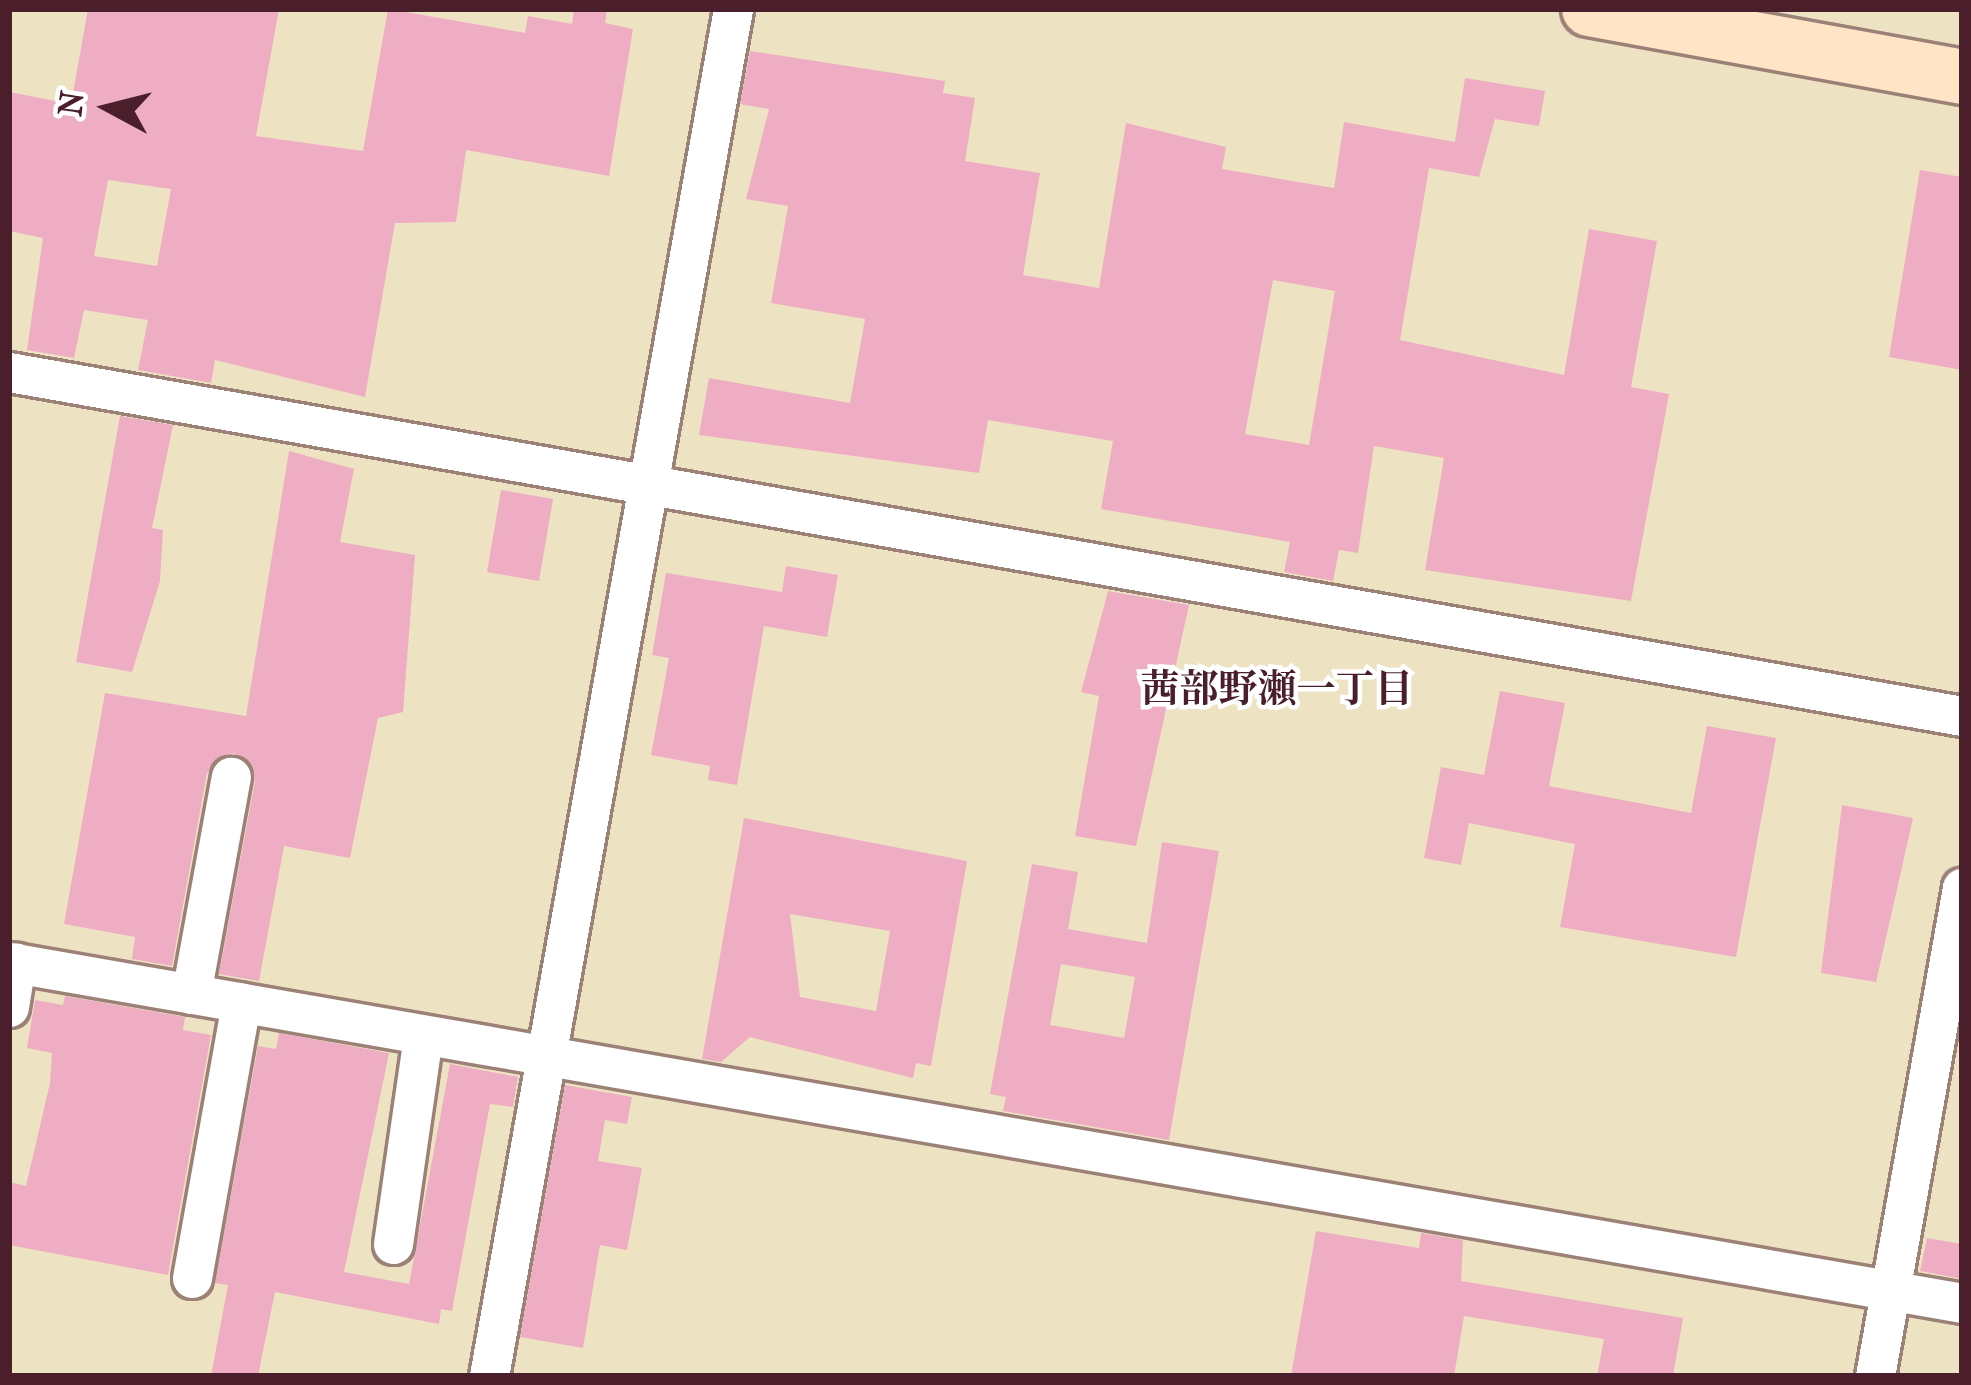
<!DOCTYPE html>
<meta charset="utf-8">
<style>
body{margin:0}
#map{position:relative;width:1971px;height:1385px;overflow:hidden;background:#ede3c3;font-family:"IM FELL French Canon","Noto Serif JP",serif}
div>[style]{position:absolute}
[style*='--x']{left:calc(var(--x)*1px);top:calc(var(--y)*1px);width:calc(var(--w)*1px);rotate:calc(var(--a)*1deg)}
.building>*{inset:0;background:#eeadc2}
.roads{filter:drop-shadow(3px 0 #9c8177) drop-shadow(-3px 0 #9c8177) drop-shadow(0 3px #9c8177) drop-shadow(0 -3px #9c8177)}
.minor>*{height:39px;margin:-19.5px;padding:0 19.5px;transform-origin:19.5px;border-radius:19.5px;background:#fff}
.secondary>*{height:54px;margin:-27px;padding:0 27px;transform-origin:27px;border-radius:27px;background:#ffe4c6}
span{translate:-50% -50%;white-space:nowrap;text-align:center;line-height:1.15;-webkit-text-stroke:9px #fff;paint-order:stroke}
.neighbourhood-label{font-size:39px;color:#4a1f2b;font-weight:700}
.frame{position:absolute;inset:0;border:12px solid #4a1f2b;pointer-events:none}
.north{position:absolute;left:48px;top:48px;width:120px;height:120px;-webkit-text-stroke:9px #fff;paint-order:stroke;rotate:277deg;font-size:33px;font-weight:700;line-height:48px;text-align:center;color:#4a1f2b}
.north::after{content:'';display:block;margin:auto;width:42px;height:54px;background:#4a1f2b;clip-path:polygon(50% 0,100% 100%,50% 72%,0 100%)}
</style>
<div id="map">
<div class="building">
<i style="clip-path:polygon(evenodd,88px 9px,279px 9px,256px 136px,363px 151px,388px 9px,525px 33px,528px 16px,572px 24px,574px 9px,607px 9px,605px 23px,633px 29px,609px 176px,466px 150px,456px 222px,395px 223px,365px 397px,215px 360px,211px 383px,138px 370px,148px 320px,84px 310px,74px 358px,27px 350px,43px 238px,9px 231px,9px 92px,71px 104px,88px 9px,108px 180px,171px 189px,157px 266px,94px 256px,108px 180px)"></i>
<i style="clip-path:polygon(evenodd,750px 51px,945px 81px,943px 93px,975px 98px,965px 161px,1040px 173px,1023px 275px,1099px 288px,1126px 123px,1226px 147px,1222px 169px,1334px 188px,1344px 122px,1455px 142px,1465px 78px,1545px 91px,1539px 126px,1495px 119px,1479px 177px,1429px 168px,1400px 340px,1564px 375px,1589px 229px,1657px 241px,1631px 387px,1669px 394px,1631px 601px,1425px 570px,1444px 458px,1374px 446px,1358px 553px,1339px 550px,1333px 581px,1284px 572px,1290px 542px,1101px 509px,1113px 441px,988px 420px,979px 473px,699px 435px,709px 378px,850px 403px,865px 319px,771px 303px,788px 206px,746px 199px,769px 109px,740px 104px,750px 51px,1273px 280px,1335px 291px,1309px 445px,1245px 434px,1273px 280px)"></i>
<i style="clip-path:polygon(1920px 170px,1962px 177px,1962px 370px,1889px 357px)"></i>
<i style="clip-path:polygon(120px 416px,173px 425px,152px 528px,163px 530px,160px 581px,132px 672px,76px 662px)"></i>
<i style="clip-path:polygon(289px 451px,354px 469px,340px 542px,415px 555px,403px 712px,378px 718px,350px 858px,284px 846px,259px 981px,219px 974px,255px 781px,234px 753px,207px 773px,172px 966px,132px 959px,135px 937px,64px 924px,105px 693px,246px 716px)"></i>
<i style="clip-path:polygon(501px 490px,553px 499px,539px 581px,487px 572px)"></i>
<i style="clip-path:polygon(786px 566px,838px 575px,827px 637px,764px 626px,737px 785px,708px 780px,710px 766px,651px 755px,669px 658px,652px 655px,666px 573px,782px 592px)"></i>
<i style="clip-path:polygon(1108px 591px,1189px 605px,1136px 846px,1075px 836px,1099px 696px,1081px 692px)"></i>
<i style="clip-path:polygon(1500px 691px,1565px 703px,1549px 786px,1691px 813px,1707px 726px,1776px 738px,1736px 957px,1560px 927px,1575px 844px,1469px 823px,1461px 865px,1424px 858px,1441px 767px,1484px 775px)"></i>
<i style="clip-path:polygon(1842px 805px,1913px 818px,1876px 982px,1821px 973px)"></i>
<i style="clip-path:polygon(evenodd,744px 818px,967px 861px,931px 1066px,916px 1063px,913px 1078px,750px 1037px,721px 1062px,702px 1059px,744px 818px,790px 914px,890px 931px,876px 1011px,800px 997px,790px 914px)"></i>
<i style="clip-path:polygon(evenodd,1162px 842px,1219px 851px,1169px 1140px,1003px 1111px,1006px 1097px,990px 1094px,1032px 864px,1078px 872px,1068px 929px,1147px 943px,1162px 842px,1061px 964px,1135px 977px,1124px 1038px,1050px 1025px,1061px 964px)"></i>
<i style="clip-path:polygon(65px 996px,185px 1017px,183px 1030px,211px 1035px,168px 1275px,9px 1245px,9px 1182px,26px 1186px,50px 1083px,52px 1053px,27px 1048px,35px 1000px,63px 1005px)"></i>
<i style="clip-path:polygon(279px 1033px,389px 1053px,344px 1272px,409px 1284px,450px 1064px,518px 1077px,513px 1107px,490px 1104px,452px 1311px,441px 1309px,439px 1324px,275px 1292px,258px 1376px,211px 1376px,228px 1285px,215px 1283px,258px 1046px,276px 1049px)"></i>
<i style="clip-path:polygon(565px 1085px,632px 1097px,627px 1124px,605px 1120px,598px 1161px,642px 1168px,627px 1250px,600px 1245px,583px 1348px,520px 1337px)"></i>
<i style="clip-path:polygon(1316px 1231px,1419px 1248px,1421px 1233px,1463px 1240px,1461px 1281px,1683px 1318px,1673px 1376px,1597px 1376px,1604px 1339px,1464px 1316px,1454px 1376px,1291px 1376px)"></i>
<i style="clip-path:polygon(1927px 1238px,1962px 1244px,1962px 1279px,1920px 1271px)"></i>
</div>
<div class="roads">
<div class="minor">
<i style="--x:9;--y:372;--w:1983;--a:9.99"></i>
<i style="--x:9;--y:962;--w:1983;--a:9.9"></i>
<i style="--x:191;--y:994;--w:221;--a:-79.6"></i>
<i style="--x:9;--y:1007;--w:45;--a:-81"></i>
<i style="--x:393;--y:1244;--w:211;--a:-81.8"></i>
<i style="--x:192;--y:1278;--w:280;--a:-79.9"></i>
<i style="--x:489;--y:1376;--w:1389;--a:-79.88"></i>
<i style="--x:1875;--y:1376;--w:496;--a:-79.9"></i>
</div>
<div class="secondary">
<i style="--x:1589;--y:9;--w:379;--a:10.3"></i>
</div>
</div>
<div class="neighbourhood-label">
<span style="left:1277px;top:689px">茜部野瀬一丁目</span>
</div>
<div class="frame"></div>
<div class="north">N</div>
</div>
